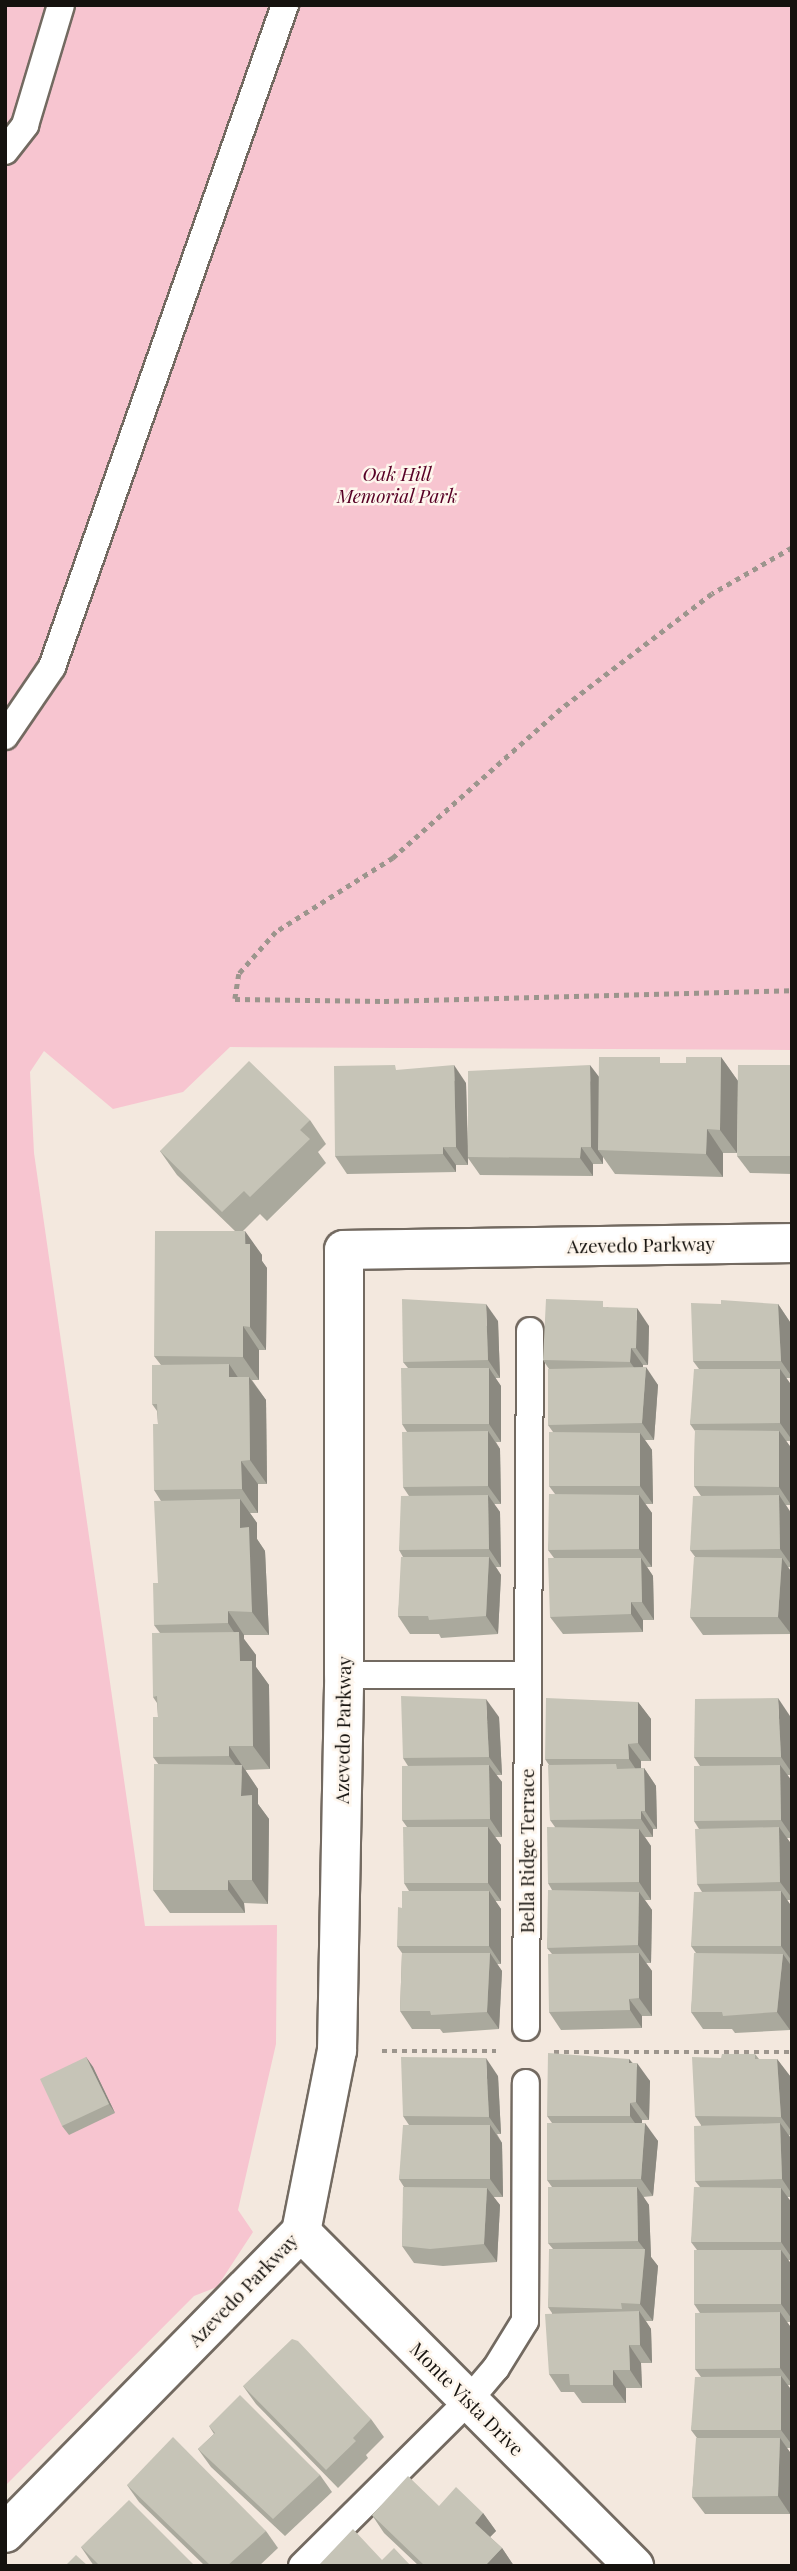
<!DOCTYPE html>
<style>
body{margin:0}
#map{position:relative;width:797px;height:2571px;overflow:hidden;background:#f3e8de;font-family:"Playfair Display",serif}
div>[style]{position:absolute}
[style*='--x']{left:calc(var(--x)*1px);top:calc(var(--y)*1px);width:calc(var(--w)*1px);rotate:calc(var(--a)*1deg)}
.green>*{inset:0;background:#f7c5d0}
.path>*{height:4.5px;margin-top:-2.25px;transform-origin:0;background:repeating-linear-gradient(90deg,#9c958d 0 5px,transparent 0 10px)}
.roads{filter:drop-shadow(2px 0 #736a61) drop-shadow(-2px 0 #736a61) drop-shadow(0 2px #736a61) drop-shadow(0 -2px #736a61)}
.service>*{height:26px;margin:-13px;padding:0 13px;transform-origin:13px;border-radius:13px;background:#fff}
.minor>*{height:38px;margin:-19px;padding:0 19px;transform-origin:19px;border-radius:19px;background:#fff}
.wall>*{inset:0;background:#aaa99d}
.shaded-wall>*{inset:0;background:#8b8980}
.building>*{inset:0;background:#c6c4b7}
span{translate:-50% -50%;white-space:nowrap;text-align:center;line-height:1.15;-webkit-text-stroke:5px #fef6ed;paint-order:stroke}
.park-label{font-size:19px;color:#570025;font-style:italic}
.street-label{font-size:19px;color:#15120e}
.frame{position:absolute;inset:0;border:7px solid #15120e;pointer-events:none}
</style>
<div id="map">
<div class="green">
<i style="clip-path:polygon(5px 5px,792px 5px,792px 1050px,230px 1047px,183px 1092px,113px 1109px,44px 1051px,30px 1072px,34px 1153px,145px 1926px,277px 1925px,276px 2044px,238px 2210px,253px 2232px,217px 2287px,194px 2296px,5px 2486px)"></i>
</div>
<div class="path">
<i style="--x:792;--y:548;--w:92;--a:150.1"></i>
<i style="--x:712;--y:594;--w:190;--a:142.7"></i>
<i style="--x:561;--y:709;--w:225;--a:138.4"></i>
<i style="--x:393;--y:858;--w:138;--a:147.7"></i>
<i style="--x:276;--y:932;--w:56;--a:131.4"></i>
<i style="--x:239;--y:974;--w:25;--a:99"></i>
<i style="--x:235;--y:999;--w:149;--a:0.8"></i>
<i style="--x:384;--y:1001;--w:408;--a:-1.5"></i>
<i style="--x:382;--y:2051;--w:114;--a:0"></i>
<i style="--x:554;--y:2052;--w:238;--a:0"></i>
</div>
<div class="roads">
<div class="service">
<i style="--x:5;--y:151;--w:33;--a:-52"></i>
<i style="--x:25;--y:125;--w:125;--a:-73.3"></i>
<i style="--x:5;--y:736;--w:83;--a:-55.7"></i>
<i style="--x:52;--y:667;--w:702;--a:-70.61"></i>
<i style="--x:344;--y:1675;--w:184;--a:0"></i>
<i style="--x:526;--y:2027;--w:696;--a:-89.67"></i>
<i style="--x:302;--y:2566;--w:234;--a:-44.8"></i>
<i style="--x:468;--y:2401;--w:43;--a:-49.7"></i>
<i style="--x:496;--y:2368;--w:55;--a:-58.3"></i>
<i style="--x:525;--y:2321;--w:238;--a:-89.8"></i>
</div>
<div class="minor">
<i style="--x:301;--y:2232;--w:472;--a:45.1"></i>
<i style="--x:5;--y:2533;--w:422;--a:-45.5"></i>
<i style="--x:301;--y:2232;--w:185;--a:-78.8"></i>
<i style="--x:337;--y:2051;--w:376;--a:-88.9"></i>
<i style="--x:344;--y:1675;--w:425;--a:-90"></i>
<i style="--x:344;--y:1250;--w:448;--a:-0.9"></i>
</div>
</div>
<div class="wall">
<i style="clip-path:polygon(721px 1057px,738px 1081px,737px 1153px,723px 1153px,723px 1177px,615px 1174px,603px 1157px,603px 1164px,593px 1164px,593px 1176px,480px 1175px,468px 1158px,468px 1165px,456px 1165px,456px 1172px,347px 1174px,335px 1156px,399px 1070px,466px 1083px,468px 1146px,599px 1077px,664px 1063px,686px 1063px)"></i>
<i style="clip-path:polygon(792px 1065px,792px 1174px,750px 1173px,737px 1156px)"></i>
<i style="clip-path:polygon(310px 1120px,326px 1144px,318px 1152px,326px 1163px,267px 1221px,260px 1214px,243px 1231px,262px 1255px,262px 1261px,267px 1268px,266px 1350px,259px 1350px,259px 1380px,252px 1380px,266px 1400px,267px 1484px,258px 1484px,258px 1513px,250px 1513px,257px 1523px,257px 1539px,265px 1551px,269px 1635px,244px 1635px,244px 1639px,256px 1655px,256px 1667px,269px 1685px,270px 1769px,246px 1770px,246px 1771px,258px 1789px,258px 1804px,269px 1819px,268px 1904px,244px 1903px,245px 1913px,170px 1913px,153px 1890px,159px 1765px,153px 1757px,158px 1717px,157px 1703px,153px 1697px,160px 1633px,154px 1625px,158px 1583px,161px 1501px,154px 1490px,158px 1424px,157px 1411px,152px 1404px,161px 1365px,154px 1356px,235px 1231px,177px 1175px,160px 1151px)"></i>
<i style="clip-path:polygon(778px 1304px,790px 1322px,792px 1353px,792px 1378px,786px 1378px,792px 1386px,792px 1441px,786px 1441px,792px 1449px,791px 1505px,786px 1505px,791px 1513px,792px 1567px,788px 1567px,792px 1573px,791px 1634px,703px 1635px,690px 1617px,696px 1558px,690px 1550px,701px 1496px,694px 1486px,695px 1431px,690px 1424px,699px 1369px,693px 1361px)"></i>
<i style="clip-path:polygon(607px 1307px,649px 1326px,648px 1365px,643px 1365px,643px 1367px,658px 1385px,654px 1440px,645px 1440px,652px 1450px,653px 1504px,645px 1504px,652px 1513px,652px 1567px,647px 1567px,653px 1576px,654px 1620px,643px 1620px,643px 1632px,563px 1634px,550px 1617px,554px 1558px,548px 1550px,555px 1494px,549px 1486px,553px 1432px,548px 1425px,549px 1369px,543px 1360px)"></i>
<i style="clip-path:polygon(498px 1321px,500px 1378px,495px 1378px,501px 1386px,501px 1442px,496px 1442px,500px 1449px,501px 1504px,494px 1504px,500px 1512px,501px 1567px,496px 1567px,501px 1575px,498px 1634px,441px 1638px,439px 1634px,410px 1634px,398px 1616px,403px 1557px,399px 1550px,409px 1496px,403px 1487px,407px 1432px,402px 1424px,408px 1368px,403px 1362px)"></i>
<i style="clip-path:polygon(638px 1702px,651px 1719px,651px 1761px,641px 1761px,641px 1768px,644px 1768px,656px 1786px,657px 1829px,653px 1829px,653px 1837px,645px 1837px,651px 1846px,651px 1900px,645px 1900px,652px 1910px,651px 1963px,646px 1963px,652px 1971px,652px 2016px,642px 2016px,642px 2028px,561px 2030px,549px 2012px,552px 1954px,547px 1948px,552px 1890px,548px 1883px,555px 1827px,550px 1820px,549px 1765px,545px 1759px)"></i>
<i style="clip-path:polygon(790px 1716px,792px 1775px,787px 1775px,792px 1781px,792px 1838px,787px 1838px,792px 1845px,792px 1900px,787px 1900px,792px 1907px,792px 1964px,790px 1964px,792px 1967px,792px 2008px,790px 2030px,735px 2033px,732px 2029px,703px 2029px,691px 2012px,696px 1953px,691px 1946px,702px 1892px,697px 1884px,699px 1829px,694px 1821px,700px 1766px,694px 1757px)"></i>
<i style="clip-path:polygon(499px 1717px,502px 1775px,496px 1775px,502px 1782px,502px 1837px,495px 1837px,501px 1845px,501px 1901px,495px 1901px,501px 1909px,501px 1964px,497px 1964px,502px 1971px,499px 2029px,443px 2033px,440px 2029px,412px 2029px,400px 2011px,402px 1953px,397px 1946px,402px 1908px,409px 1891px,404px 1883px,407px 1827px,402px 1820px,408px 1766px,403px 1758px)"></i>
<i style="clip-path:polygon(755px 2054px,759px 2059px,777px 2059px,790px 2076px,792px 2105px,792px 2135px,789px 2135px,792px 2140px,792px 2197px,787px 2197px,792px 2203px,792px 2260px,788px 2260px,792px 2265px,792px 2322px,787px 2322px,792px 2329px,792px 2385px,788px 2385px,792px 2391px,792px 2448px,787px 2448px,792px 2455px,790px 2514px,705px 2514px,692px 2497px,697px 2438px,691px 2430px,701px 2377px,695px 2369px,700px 2313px,694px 2304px,697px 2250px,691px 2242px,700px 2187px,695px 2181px,701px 2125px,695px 2116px,721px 2058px)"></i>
<i style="clip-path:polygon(86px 2057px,93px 2067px,115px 2113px,69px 2135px,62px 2126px)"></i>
<i style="clip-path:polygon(629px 2059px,650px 2081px,649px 2120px,642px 2120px,642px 2123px,658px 2141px,653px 2196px,643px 2197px,649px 2205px,651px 2257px,658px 2266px,653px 2321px,646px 2321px,651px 2329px,652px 2363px,641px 2363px,642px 2388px,626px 2388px,626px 2403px,582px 2403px,574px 2392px,561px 2392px,549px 2374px,552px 2313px,548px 2307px,553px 2249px,548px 2243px,552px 2187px,547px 2180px,552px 2123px,547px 2116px)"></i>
<i style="clip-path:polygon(498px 2076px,501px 2134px,497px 2134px,502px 2143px,503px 2197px,493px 2197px,500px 2205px,497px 2262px,443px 2266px,414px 2263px,402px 2246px,404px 2187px,399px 2179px,409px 2125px,403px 2116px)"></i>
<i style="clip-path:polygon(243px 2386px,371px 2419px,384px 2437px,366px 2455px,368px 2458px,338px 2488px,256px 2404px)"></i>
<i style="clip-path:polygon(209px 2426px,320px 2475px,332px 2492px,285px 2536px,211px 2467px,198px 2449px,214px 2434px)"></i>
<i style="clip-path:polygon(127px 2485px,266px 2531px,278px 2548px,259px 2566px,205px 2566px,139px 2502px)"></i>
<i style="clip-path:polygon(439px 2506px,483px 2513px,496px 2531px,490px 2537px,502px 2548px,514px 2566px,419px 2566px,384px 2533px,372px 2515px)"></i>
<i style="clip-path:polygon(81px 2547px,195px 2566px,94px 2566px)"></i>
</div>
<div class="shaded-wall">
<i style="clip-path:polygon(721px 1057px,738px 1081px,737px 1153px,720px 1130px)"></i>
<i style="clip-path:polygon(454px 1065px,466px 1083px,468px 1165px,456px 1147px)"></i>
<i style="clip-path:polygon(590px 1065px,603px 1082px,598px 1150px,603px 1157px,603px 1164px,591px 1147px)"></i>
<i style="clip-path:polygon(707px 1129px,723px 1153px,723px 1177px,706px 1154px)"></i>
<i style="clip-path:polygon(443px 1147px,456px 1165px,456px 1172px,443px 1154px)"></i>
<i style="clip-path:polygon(581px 1147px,593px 1164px,593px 1176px,580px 1158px)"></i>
<i style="clip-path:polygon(245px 1231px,262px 1255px,262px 1261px,267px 1268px,266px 1350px,250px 1327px)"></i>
<i style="clip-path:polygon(486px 1304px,498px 1321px,500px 1378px,488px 1360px)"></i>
<i style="clip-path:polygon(778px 1304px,790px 1322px,792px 1377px,781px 1361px)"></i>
<i style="clip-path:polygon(637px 1308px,649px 1326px,648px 1365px,636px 1348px)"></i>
<i style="clip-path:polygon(243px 1326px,259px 1350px,259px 1380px,243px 1357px)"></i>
<i style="clip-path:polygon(631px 1348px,643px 1365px,643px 1380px,630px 1362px)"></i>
<i style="clip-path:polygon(229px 1364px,245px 1388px,229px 1377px)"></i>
<i style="clip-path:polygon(646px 1367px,658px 1385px,654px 1440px,642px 1423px)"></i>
<i style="clip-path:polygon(489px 1368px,501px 1386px,501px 1442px,489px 1424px)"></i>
<i style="clip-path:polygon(780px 1369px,792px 1386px,792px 1440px,780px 1423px)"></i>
<i style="clip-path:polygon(249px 1377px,266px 1400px,267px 1484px,250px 1460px)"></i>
<i style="clip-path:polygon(488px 1431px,500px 1449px,501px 1504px,488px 1486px)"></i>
<i style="clip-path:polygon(779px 1431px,792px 1449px,791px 1505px,779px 1487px)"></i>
<i style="clip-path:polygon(640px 1433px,652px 1450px,653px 1504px,640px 1486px)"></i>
<i style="clip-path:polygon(241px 1461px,258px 1484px,258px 1513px,242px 1489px)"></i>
<i style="clip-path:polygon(488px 1495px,500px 1512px,501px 1567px,489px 1549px)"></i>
<i style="clip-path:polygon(639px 1495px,652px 1513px,652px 1567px,639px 1549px)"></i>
<i style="clip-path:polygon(779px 1495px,791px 1513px,792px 1566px,780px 1549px)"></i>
<i style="clip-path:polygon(240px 1499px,257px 1523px,257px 1539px,265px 1551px,269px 1635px,252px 1612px,240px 1528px)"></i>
<i style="clip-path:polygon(489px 1557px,501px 1575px,498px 1634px,486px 1616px)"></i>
<i style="clip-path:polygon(641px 1558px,653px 1576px,654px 1620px,642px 1602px)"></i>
<i style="clip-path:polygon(782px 1558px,792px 1573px,791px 1634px,778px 1617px)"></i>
<i style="clip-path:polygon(631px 1602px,643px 1620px,643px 1632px,631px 1614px)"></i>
<i style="clip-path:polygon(228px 1611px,244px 1635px,244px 1639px,256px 1655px,256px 1667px,269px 1685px,270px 1769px,253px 1746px,240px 1661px,239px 1640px,228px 1623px)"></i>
<i style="clip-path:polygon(778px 1698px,790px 1716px,792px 1773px,781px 1757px)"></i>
<i style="clip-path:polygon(486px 1699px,499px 1717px,502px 1775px,489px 1757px)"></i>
<i style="clip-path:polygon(638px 1702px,651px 1719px,651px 1761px,638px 1743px)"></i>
<i style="clip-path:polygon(628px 1744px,641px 1761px,641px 1777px,629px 1759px)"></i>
<i style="clip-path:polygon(229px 1746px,258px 1789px,258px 1804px,269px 1819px,268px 1904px,252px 1880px,241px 1796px,242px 1774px,229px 1756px)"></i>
<i style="clip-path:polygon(489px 1765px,502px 1782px,502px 1837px,490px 1819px)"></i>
<i style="clip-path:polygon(780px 1765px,792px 1781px,792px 1836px,781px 1820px)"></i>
<i style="clip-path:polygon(644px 1768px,656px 1786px,657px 1829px,645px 1811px)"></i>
<i style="clip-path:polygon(641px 1811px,653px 1829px,653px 1837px,641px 1819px)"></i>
<i style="clip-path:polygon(488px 1827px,501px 1845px,501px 1901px,488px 1883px)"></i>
<i style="clip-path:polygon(779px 1827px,792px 1845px,792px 1898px,780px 1882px)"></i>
<i style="clip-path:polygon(639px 1829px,651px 1846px,651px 1900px,639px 1882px)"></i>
<i style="clip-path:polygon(228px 1880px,244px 1903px,245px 1913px,228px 1890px)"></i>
<i style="clip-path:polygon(489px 1891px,501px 1909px,501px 1964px,489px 1946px)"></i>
<i style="clip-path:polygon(781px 1891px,792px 1907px,792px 1961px,781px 1946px)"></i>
<i style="clip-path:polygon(639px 1892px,652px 1910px,651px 1963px,638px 1945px)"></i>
<i style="clip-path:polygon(490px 1953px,502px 1971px,499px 2029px,487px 2012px)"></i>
<i style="clip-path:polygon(639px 1953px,652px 1971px,652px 2016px,639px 1998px)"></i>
<i style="clip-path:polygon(783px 1954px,792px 1967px,792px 2008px,790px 2030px,777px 2012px)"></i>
<i style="clip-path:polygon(629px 1999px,642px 2016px,642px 2028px,630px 2010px)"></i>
<i style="clip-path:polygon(86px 2057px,93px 2067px,115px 2113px,109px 2104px)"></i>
<i style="clip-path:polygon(486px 2058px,498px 2076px,501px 2134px,489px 2117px)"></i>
<i style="clip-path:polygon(629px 2059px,637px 2070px,637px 2063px,650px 2081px,649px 2120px,636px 2102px,629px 2063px)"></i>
<i style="clip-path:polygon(777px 2059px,790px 2076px,792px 2105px,792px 2132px,781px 2117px)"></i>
<i style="clip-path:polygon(630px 2103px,642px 2120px,642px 2133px,630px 2116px)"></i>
<i style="clip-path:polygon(645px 2123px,658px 2141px,653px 2196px,641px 2179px)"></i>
<i style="clip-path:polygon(780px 2123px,792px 2140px,792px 2194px,782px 2179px)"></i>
<i style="clip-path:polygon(490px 2125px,502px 2143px,503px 2197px,490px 2179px)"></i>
<i style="clip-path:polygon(637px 2187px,649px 2205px,651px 2257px,658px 2266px,653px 2321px,640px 2304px,645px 2250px,638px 2241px)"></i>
<i style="clip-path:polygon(487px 2188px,500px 2205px,497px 2262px,484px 2244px)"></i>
<i style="clip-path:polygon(781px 2188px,792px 2203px,792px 2258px,781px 2242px)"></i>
<i style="clip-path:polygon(781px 2250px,792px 2265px,792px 2319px,781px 2304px)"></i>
<i style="clip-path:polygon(639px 2311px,651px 2329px,652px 2363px,640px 2345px)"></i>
<i style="clip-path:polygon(780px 2312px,792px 2329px,792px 2384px,780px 2368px)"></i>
<i style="clip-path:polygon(629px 2345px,641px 2363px,642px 2388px,630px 2370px)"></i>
<i style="clip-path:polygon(613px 2370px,626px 2388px,626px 2403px,613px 2385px)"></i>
<i style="clip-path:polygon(781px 2376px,792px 2391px,792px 2445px,781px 2430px)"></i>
<i style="clip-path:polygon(780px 2438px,792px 2455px,790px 2514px,778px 2496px)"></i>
<i style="clip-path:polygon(483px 2513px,496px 2531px,487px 2540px,475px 2523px)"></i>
<i style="clip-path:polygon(502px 2548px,514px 2566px,485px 2566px)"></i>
</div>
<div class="building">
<i style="clip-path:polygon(599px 1057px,660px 1057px,660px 1063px,686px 1063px,686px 1057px,721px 1057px,720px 1130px,707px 1129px,706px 1154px,598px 1150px)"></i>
<i style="clip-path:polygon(249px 1061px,310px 1120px,300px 1130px,310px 1139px,250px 1197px,244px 1191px,222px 1212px,160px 1151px)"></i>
<i style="clip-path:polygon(395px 1065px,396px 1070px,454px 1065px,456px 1147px,443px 1147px,443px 1154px,335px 1156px,334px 1066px)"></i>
<i style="clip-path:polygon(590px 1065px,591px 1147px,581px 1147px,580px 1158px,468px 1157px,468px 1071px)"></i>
<i style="clip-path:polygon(738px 1065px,792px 1065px,792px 1156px,737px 1156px)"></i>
<i style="clip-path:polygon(155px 1231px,245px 1231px,245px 1244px,250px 1244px,250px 1327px,243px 1326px,243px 1357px,154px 1356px)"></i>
<i style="clip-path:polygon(402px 1299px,486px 1304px,488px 1360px,403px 1362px)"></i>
<i style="clip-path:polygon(546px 1299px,603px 1301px,603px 1307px,637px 1308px,636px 1348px,631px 1348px,630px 1362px,543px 1360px)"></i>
<i style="clip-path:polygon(721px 1300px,778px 1304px,781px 1361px,693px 1361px,691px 1303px,721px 1304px)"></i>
<i style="clip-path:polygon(229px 1364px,229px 1377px,249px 1377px,250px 1460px,241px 1461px,242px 1489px,154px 1490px,153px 1424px,158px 1424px,157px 1404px,152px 1404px,152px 1365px)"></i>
<i style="clip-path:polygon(646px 1367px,642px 1423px,548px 1425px,548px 1369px)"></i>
<i style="clip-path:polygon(401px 1368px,489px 1368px,489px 1424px,402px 1424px)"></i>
<i style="clip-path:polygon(694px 1369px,780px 1369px,780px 1423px,690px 1424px)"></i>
<i style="clip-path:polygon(695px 1430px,779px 1431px,779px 1487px,694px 1486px)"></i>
<i style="clip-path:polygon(488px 1431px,488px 1486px,403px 1487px,402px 1432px)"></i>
<i style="clip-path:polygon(549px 1432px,640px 1433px,640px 1486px,549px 1486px)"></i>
<i style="clip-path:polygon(549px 1494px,639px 1495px,639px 1549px,548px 1550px)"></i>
<i style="clip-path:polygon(488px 1495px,489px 1549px,399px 1550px,401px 1496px)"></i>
<i style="clip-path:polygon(779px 1495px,780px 1549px,690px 1550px,693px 1496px)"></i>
<i style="clip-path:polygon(240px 1499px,240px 1528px,249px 1527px,252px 1612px,228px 1611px,228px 1623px,154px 1625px,153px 1583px,158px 1583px,154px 1501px)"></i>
<i style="clip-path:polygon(401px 1557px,489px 1557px,486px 1616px,429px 1620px,428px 1616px,398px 1616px)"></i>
<i style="clip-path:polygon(694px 1557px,782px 1558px,778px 1617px,690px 1617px)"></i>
<i style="clip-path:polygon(548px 1558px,641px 1558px,642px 1602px,631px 1602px,631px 1614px,550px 1617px)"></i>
<i style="clip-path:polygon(239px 1632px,240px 1661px,252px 1661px,253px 1746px,229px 1746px,229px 1756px,153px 1757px,153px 1717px,158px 1717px,157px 1696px,153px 1697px,152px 1633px)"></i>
<i style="clip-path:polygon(401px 1696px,486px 1699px,489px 1757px,403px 1758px)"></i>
<i style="clip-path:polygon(546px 1698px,638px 1702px,638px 1743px,628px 1744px,629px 1759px,545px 1759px)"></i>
<i style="clip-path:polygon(778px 1698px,781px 1757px,694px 1757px,695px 1699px)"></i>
<i style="clip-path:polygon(154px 1764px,242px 1765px,241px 1796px,252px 1795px,252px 1880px,228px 1880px,228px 1890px,153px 1890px)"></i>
<i style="clip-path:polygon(616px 1764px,617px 1769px,644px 1768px,645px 1811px,641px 1811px,641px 1819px,550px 1820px,548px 1765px)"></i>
<i style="clip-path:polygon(489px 1765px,490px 1819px,402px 1820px,402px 1766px)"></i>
<i style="clip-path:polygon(780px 1765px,781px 1820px,694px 1821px,694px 1766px)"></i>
<i style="clip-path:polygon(403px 1827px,488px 1827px,488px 1883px,404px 1883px)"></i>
<i style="clip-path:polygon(547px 1827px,639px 1829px,639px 1882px,548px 1883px)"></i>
<i style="clip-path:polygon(779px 1827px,780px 1882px,697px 1884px,695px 1829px)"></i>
<i style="clip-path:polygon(548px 1890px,639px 1892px,638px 1945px,547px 1948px)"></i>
<i style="clip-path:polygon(402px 1891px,489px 1891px,489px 1946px,397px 1946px,398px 1907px,402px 1908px)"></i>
<i style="clip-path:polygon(781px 1891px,781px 1946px,691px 1946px,694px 1892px)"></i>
<i style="clip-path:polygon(402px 1953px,490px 1953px,487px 2012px,431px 2015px,430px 2011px,400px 2011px)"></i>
<i style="clip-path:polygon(639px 1953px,639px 1998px,629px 1999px,630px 2010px,549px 2012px,548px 1954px)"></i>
<i style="clip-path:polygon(694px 1953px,783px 1954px,777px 2012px,723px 2016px,722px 2012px,691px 2012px)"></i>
<i style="clip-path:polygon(548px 2053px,629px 2059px,629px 2063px,637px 2063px,636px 2102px,630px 2103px,630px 2116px,547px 2116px)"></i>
<i style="clip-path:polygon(722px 2054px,755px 2054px,755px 2059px,777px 2059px,781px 2117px,695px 2116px,692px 2057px,721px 2058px)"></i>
<i style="clip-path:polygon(86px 2057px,109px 2104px,62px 2126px,40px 2079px)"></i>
<i style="clip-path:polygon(401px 2057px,486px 2058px,489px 2117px,403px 2116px)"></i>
<i style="clip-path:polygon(547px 2123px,645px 2123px,641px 2179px,547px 2180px)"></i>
<i style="clip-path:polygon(780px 2123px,782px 2179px,695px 2181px,694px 2126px)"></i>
<i style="clip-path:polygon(403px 2125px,490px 2125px,490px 2179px,399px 2179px)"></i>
<i style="clip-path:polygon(403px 2187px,487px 2188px,484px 2244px,430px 2249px,402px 2246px)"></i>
<i style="clip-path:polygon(548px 2187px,637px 2187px,638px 2241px,548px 2243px)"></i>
<i style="clip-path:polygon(694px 2187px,781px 2188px,781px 2242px,691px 2242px)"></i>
<i style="clip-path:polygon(549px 2249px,645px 2249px,640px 2304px,621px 2303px,622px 2309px,548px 2307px)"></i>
<i style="clip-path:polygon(694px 2250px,781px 2250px,781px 2304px,694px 2304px)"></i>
<i style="clip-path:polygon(639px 2311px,640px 2345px,629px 2345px,630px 2370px,613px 2370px,613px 2385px,570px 2385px,569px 2374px,549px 2374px,545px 2314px)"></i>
<i style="clip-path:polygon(780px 2312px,780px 2368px,695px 2369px,695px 2313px)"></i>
<i style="clip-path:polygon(292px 2339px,298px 2341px,371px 2419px,353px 2438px,356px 2441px,326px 2470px,243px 2386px)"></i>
<i style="clip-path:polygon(781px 2376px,781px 2430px,691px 2430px,695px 2377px)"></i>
<i style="clip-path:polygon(240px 2395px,320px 2475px,273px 2519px,198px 2449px,215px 2433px,209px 2426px)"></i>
<i style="clip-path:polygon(173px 2437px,266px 2531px,227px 2566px,211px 2566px,127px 2485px)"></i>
<i style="clip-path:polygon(696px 2438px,780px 2438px,778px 2496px,692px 2497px)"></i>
<i style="clip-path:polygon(408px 2476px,439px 2506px,456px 2487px,483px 2513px,475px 2523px,502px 2548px,485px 2566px,425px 2566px,372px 2515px)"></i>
<i style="clip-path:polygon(129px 2500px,195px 2566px,100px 2566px,81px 2547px)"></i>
<i style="clip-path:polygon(353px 2529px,382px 2560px,394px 2548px,411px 2566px,318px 2566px)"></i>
<i style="clip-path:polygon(76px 2555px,88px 2566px,65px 2566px)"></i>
</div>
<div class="park-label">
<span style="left:397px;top:485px">Oak Hill<br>Memorial Park</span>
</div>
<div class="street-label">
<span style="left:641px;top:1245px;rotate:-1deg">Azevedo Parkway</span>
<span style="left:343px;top:1730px;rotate:-89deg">Azevedo Parkway</span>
<span style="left:527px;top:1851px;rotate:-90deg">Bella Ridge Terrace</span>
<span style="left:243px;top:2290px;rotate:-46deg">Azevedo Parkway</span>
<span style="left:467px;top:2399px;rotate:45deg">Monte Vista Drive</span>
</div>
<div class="frame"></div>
</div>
